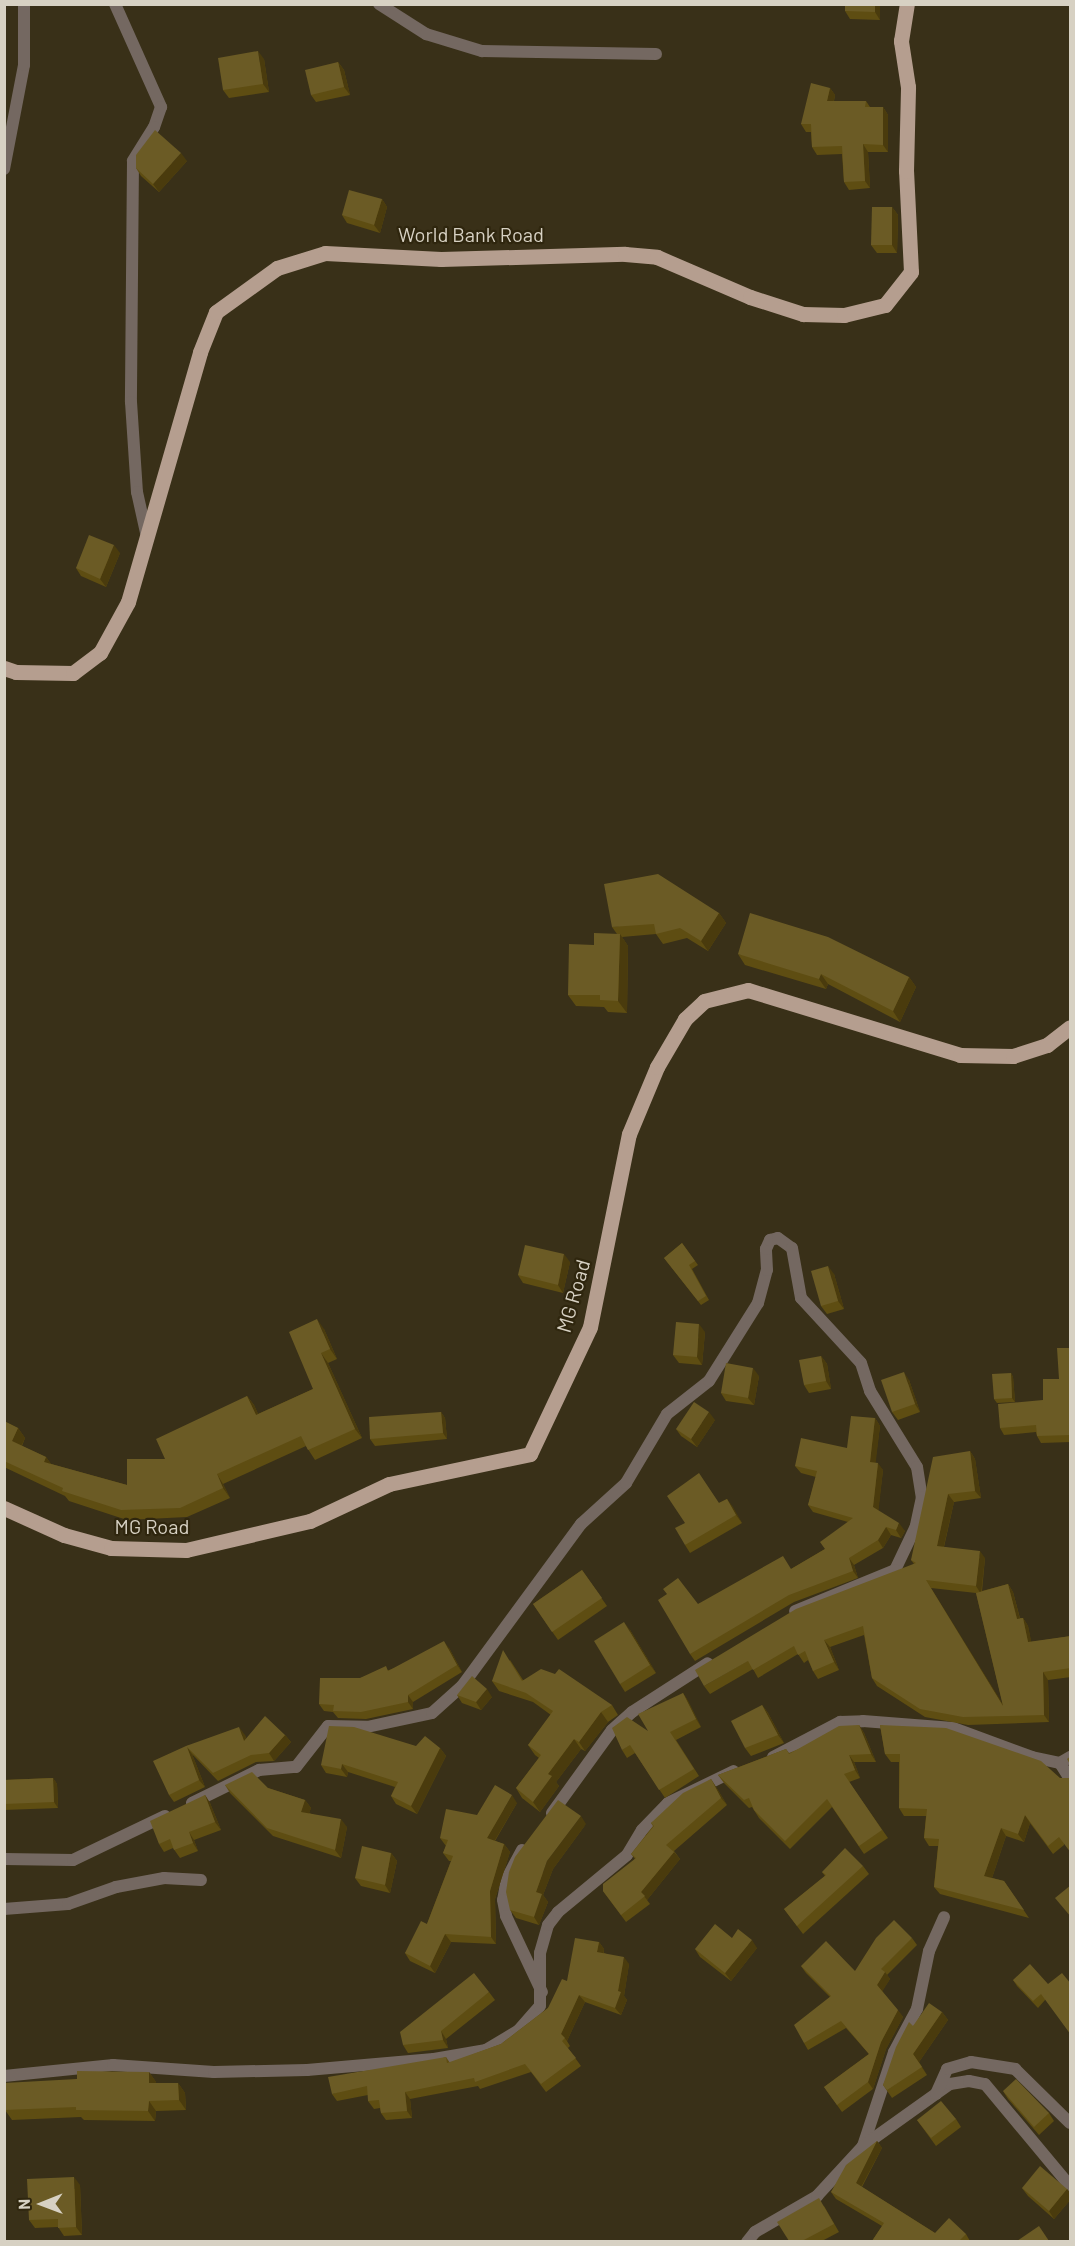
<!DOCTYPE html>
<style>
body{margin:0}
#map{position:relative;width:1075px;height:2246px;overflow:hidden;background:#393018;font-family:Barlow,sans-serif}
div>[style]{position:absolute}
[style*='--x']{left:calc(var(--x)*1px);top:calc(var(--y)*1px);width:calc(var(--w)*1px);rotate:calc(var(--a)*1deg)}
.street>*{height:12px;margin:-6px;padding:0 6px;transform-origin:6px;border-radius:6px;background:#746861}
.primary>*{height:15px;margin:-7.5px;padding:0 7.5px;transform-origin:7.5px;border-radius:7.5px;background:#b59e8f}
.wall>*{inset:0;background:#5e4d12}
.shaded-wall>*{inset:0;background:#4a3b0d}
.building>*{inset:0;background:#6b5b25}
span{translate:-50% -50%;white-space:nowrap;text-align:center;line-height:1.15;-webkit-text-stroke:4.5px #2f260e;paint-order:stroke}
.street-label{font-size:20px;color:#d7d1c3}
.frame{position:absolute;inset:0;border:6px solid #d7d1c3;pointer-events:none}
.north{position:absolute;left:12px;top:2174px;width:60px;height:60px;-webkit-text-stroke:4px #2f260e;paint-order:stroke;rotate:269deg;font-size:16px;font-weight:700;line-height:24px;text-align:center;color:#d7d1c3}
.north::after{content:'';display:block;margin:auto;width:21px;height:27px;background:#d7d1c3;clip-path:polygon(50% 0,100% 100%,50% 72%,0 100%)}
</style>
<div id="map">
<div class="street">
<i style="--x:115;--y:4;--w:113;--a:65.9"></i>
<i style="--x:161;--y:107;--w:21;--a:109"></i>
<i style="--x:154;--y:127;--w:40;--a:122"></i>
<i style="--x:133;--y:161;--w:241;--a:90.5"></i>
<i style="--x:131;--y:402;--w:90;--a:86.2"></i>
<i style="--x:137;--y:492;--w:46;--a:77.5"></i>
<i style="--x:379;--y:4;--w:56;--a:32.6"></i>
<i style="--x:426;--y:34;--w:59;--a:16.9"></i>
<i style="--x:482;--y:51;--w:174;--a:1"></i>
<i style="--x:4;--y:169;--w:106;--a:-79.1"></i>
<i style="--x:24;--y:65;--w:61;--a:-90"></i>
<i style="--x:773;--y:1757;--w:76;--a:-27.6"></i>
<i style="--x:840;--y:1722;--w:23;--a:-2"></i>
<i style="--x:863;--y:1721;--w:90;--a:4.4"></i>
<i style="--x:953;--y:1728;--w:84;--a:20.2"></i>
<i style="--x:1032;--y:1757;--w:29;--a:12"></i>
<i style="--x:1060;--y:1763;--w:12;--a:-31"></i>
<i style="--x:1060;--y:1763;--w:19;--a:58"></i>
<i style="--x:192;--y:1803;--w:75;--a:-26.2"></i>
<i style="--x:259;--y:1770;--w:37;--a:-5"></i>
<i style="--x:296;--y:1767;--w:52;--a:-52"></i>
<i style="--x:328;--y:1726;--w:39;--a:1"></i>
<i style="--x:367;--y:1727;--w:66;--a:-12.2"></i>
<i style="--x:432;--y:1713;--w:40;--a:-42"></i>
<i style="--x:462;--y:1686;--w:201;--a:-53.7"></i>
<i style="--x:581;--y:1524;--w:61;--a:-42.3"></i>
<i style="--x:626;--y:1483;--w:80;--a:-59.3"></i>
<i style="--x:667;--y:1414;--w:53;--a:-38.2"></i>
<i style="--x:709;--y:1381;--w:92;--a:-57.9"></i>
<i style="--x:758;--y:1303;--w:34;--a:-75"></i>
<i style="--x:767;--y:1270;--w:21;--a:-93"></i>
<i style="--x:766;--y:1249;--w:10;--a:-66"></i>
<i style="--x:770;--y:1240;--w:8;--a:-14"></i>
<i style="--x:778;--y:1238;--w:17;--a:36"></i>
<i style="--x:792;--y:1248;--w:51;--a:79.8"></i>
<i style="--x:801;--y:1298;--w:88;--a:47.3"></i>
<i style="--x:861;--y:1363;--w:29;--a:72"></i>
<i style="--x:870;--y:1391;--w:89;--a:58.3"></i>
<i style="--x:917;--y:1467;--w:30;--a:81"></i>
<i style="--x:922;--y:1497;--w:30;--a:102"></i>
<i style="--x:916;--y:1526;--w:49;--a:115.5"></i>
<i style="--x:895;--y:1570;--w:108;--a:157.7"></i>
<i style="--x:552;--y:1813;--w:102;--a:-54.1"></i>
<i style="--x:612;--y:1730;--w:27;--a:-42"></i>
<i style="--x:632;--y:1712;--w:90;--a:-32.8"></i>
<i style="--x:522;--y:1850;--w:32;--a:118"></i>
<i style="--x:507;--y:1878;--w:22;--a:100"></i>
<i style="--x:503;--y:1900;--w:16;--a:79"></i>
<i style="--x:506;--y:1916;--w:84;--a:64.7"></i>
<i style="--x:4;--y:1859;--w:69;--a:0.8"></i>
<i style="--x:73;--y:1860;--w:102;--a:-25.6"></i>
<i style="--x:4;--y:1909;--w:64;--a:-4.5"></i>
<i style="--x:68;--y:1904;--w:51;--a:-19.5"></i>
<i style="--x:116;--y:1887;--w:49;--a:-10.6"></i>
<i style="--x:164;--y:1878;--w:37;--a:3"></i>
<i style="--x:4;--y:2076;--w:110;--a:-5.8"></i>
<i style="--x:113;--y:2065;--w:101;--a:4"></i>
<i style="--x:214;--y:2072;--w:93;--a:-1.2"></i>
<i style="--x:307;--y:2070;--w:127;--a:-5"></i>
<i style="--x:434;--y:2059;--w:53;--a:-9.8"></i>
<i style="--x:486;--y:2050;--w:37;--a:-31"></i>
<i style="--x:518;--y:2031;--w:33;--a:-49"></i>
<i style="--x:540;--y:2006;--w:53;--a:-90"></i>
<i style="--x:540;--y:1953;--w:29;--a:-74"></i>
<i style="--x:548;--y:1925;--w:16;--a:-52"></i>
<i style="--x:558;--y:1912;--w:89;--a:-39.6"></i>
<i style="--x:627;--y:1855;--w:29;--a:-59"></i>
<i style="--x:642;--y:1830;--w:37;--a:-46"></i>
<i style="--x:668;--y:1803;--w:73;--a:-25.9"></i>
<i style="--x:937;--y:2093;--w:16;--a:-35"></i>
<i style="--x:950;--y:2084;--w:19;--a:-9"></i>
<i style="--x:969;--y:2081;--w:16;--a:11"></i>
<i style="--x:985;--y:2084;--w:133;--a:50.2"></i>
<i style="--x:863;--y:2146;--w:99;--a:-71.7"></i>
<i style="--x:894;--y:2052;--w:49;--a:-61.9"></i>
<i style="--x:917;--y:2009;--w:59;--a:-78.3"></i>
<i style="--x:929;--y:1951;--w:37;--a:-66"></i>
<i style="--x:747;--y:2242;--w:13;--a:-51"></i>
<i style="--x:755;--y:2232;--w:72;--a:-30.1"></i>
<i style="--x:817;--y:2196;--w:68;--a:-47.4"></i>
<i style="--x:863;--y:2146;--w:90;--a:-35.5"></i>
<i style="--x:936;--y:2094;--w:27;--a:-66"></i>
<i style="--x:947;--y:2069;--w:25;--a:-16"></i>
<i style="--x:971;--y:2062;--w:45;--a:9"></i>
<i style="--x:1015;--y:2069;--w:77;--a:44.5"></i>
</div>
<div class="primary">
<i style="--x:4;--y:668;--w:13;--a:18"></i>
<i style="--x:16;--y:672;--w:57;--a:1"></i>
<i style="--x:73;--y:673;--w:34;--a:-37"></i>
<i style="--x:100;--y:653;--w:58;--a:-61.2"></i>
<i style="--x:128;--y:602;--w:260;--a:-73.9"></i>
<i style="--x:200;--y:352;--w:43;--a:-68.2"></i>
<i style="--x:216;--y:312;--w:75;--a:-35.8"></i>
<i style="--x:277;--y:268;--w:50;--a:-17.4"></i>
<i style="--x:325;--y:253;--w:116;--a:3"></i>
<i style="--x:441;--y:259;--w:184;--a:-1.6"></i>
<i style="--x:625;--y:254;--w:32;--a:5"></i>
<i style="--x:657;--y:257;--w:101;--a:23.3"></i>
<i style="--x:750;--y:297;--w:56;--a:17.8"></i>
<i style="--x:803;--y:314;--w:41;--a:1.4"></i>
<i style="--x:844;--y:315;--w:42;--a:-13.7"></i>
<i style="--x:885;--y:305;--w:42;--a:-51.8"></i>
<i style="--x:911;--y:272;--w:101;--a:-92.8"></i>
<i style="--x:906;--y:171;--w:84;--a:-88.6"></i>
<i style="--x:908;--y:87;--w:47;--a:-98.7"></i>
<i style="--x:901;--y:41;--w:37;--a:-81"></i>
<i style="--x:4;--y:1508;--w:66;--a:24.2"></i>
<i style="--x:64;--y:1535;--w:49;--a:15.5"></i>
<i style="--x:111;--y:1548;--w:75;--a:1.5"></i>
<i style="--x:186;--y:1550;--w:127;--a:-13.2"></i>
<i style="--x:310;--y:1521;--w:87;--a:-25.1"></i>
<i style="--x:389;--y:1484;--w:144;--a:-12"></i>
<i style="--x:530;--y:1454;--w:140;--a:-64.7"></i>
<i style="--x:590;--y:1327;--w:197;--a:-78.6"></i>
<i style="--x:629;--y:1134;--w:73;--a:-67.3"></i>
<i style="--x:657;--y:1067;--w:56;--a:-59.7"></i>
<i style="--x:685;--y:1019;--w:26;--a:-43"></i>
<i style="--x:704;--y:1001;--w:45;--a:-14"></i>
<i style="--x:748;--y:990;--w:222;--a:17"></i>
<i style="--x:960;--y:1055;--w:53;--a:1.1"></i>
<i style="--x:1013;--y:1056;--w:36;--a:-18"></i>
<i style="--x:1047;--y:1045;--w:29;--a:-38"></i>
</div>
<div class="wall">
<i style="clip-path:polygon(845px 4px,880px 4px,880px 20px,850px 19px,845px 11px)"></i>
<i style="clip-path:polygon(264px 59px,269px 92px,229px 98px,223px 90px)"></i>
<i style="clip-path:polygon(338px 62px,344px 70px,350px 95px,316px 102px,311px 95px)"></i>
<i style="clip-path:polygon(830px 88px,835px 95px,834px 101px,866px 101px,870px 107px,883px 107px,888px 115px,888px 152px,868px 152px,870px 188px,849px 190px,844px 182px,842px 154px,817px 155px,812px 147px,811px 132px,806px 132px,801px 124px)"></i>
<i style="clip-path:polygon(187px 161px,159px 192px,141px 176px,136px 168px)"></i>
<i style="clip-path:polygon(382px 199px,387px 207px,380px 233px,347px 223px,342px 215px)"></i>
<i style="clip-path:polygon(892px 207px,898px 215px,897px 253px,877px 253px,871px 245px)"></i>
<i style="clip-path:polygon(120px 553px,106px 587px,81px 576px,76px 568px)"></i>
<i style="clip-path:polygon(719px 913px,726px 923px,708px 951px,687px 938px,663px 944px,656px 934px,622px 937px,628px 946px,627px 1013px,608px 1012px,604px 1007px,576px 1006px,568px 995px,594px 945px,617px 934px,612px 927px)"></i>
<i style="clip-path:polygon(738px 954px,909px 977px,916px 987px,900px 1022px,828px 984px,826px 989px,745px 965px)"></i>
<i style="clip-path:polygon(682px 1243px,698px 1265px,692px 1269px,709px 1300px,701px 1305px,664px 1258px)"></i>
<i style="clip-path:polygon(570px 1262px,563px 1293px,523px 1283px,518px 1275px)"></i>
<i style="clip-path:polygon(834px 1274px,844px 1309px,827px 1314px,821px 1306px)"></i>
<i style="clip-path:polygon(324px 1329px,337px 1359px,328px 1363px,362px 1438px,315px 1460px,306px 1446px,223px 1484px,230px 1498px,187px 1517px,127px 1520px,69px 1501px,65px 1496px,4px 1467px,4px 1421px,18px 1428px,25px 1438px,22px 1446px,46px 1457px,51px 1464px,127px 1485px,165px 1459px,247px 1396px,254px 1405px,258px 1414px,313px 1389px)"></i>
<i style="clip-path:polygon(705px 1332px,702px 1365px,679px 1363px,673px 1355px)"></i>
<i style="clip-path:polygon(1071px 1348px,1071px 1442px,1041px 1443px,1037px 1436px,1036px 1432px,1004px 1435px,1000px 1428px,1043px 1400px,1059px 1379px)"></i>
<i style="clip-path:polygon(821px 1356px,827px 1364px,831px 1389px,809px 1393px,804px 1385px)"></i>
<i style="clip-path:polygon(1011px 1373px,1013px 1377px,1015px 1402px,997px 1403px,994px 1399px)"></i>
<i style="clip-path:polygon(759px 1376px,754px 1405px,726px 1401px,721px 1393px)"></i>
<i style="clip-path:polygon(909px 1380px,920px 1412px,898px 1420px,892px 1412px)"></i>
<i style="clip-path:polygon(441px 1412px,445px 1418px,447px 1439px,375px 1446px,370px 1439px)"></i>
<i style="clip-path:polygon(875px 1418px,880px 1426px,875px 1463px,883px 1470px,878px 1511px,905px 1531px,901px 1538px,891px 1535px,883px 1548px,854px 1565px,858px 1578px,794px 1602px,695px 1661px,690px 1654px,698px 1604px,791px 1569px,825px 1549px,848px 1522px,813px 1512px,808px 1505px,816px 1477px,801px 1473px,795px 1466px,847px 1448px)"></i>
<i style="clip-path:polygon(715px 1420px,697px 1447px,681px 1436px,676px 1429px)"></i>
<i style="clip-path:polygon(evenodd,970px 1451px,975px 1459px,981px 1498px,954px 1502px,944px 1547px,985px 1558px,982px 1591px,1008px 1584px,1013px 1592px,1020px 1618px,1023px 1618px,1028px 1626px,1031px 1642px,1071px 1636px,1071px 1677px,1048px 1680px,1049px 1722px,968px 1725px,925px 1717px,877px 1686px,872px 1678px,864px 1635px,830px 1647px,839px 1670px,818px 1679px,813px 1671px,808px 1660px,804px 1663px,798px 1654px,758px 1678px,753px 1669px,710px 1694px,704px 1686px,914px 1564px,911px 1560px,970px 1451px,931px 1588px,976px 1593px,1003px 1705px,931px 1588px)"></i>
<i style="clip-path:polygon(727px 1499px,742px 1523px,690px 1553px,685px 1545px,719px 1503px)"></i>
<i style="clip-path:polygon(582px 1570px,607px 1606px,558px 1640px,533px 1604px)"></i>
<i style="clip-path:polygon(630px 1630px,656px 1673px,625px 1692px,620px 1684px)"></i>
<i style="clip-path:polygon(449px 1648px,462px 1672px,413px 1702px,413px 1709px,366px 1719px,338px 1718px,333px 1712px,324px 1711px,319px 1704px,360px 1678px,389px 1670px)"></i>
<i style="clip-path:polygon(510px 1660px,523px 1680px,612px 1705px,618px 1715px,608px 1722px,585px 1751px,581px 1749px,556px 1782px,559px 1786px,540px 1812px,522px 1798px,516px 1788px,539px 1758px,535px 1755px,528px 1745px,551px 1715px,533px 1702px,499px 1691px,492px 1681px)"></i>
<i style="clip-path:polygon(683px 1693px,688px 1701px,701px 1727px,676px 1740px,699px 1776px,665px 1798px,635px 1753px,627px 1758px,622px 1750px,648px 1731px)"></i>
<i style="clip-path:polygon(457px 1695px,492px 1697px,481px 1710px,462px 1703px)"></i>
<i style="clip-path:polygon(762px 1705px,768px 1713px,784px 1743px,751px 1756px,745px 1748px)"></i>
<i style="clip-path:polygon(859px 1725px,864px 1733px,876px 1762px,854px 1762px,860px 1778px,849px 1782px,888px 1838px,864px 1854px,832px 1807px,790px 1849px,759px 1818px,752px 1807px,749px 1808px,724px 1783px,718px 1775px,786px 1749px,789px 1753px)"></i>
<i style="clip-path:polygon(880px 1725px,1060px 1778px,1069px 1778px,1064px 1845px,1053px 1854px,1030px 1823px,1024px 1842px,1006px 1836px,992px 1878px,1004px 1881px,1029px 1918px,940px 1894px,934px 1887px,938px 1846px,929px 1846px,924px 1838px,926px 1816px,904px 1816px,899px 1808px,899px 1762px,891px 1762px,885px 1754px)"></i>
<i style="clip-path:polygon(245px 1735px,246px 1739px,285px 1735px,291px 1742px,274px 1761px,256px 1762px,218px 1781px,192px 1754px,205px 1787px,174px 1802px,169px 1795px,186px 1746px)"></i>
<i style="clip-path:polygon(416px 1746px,440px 1748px,446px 1756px,417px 1814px,396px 1804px,391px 1796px,395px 1787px,348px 1772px,347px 1777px,326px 1773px,321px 1765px)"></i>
<i style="clip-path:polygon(53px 1778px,57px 1784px,58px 1808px,4px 1810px,4px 1780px)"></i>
<i style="clip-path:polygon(711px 1779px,727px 1805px,674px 1851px,680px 1859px,647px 1900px,650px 1904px,626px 1922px,603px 1891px,635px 1859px,631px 1854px,653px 1826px,651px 1823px)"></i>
<i style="clip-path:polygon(225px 1785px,268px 1788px,305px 1800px,311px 1808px,309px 1813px,347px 1827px,341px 1858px,273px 1836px,230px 1793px)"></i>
<i style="clip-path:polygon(205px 1795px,210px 1803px,221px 1830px,194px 1840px,198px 1851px,180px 1858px,173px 1848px,164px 1852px,159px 1844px)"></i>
<i style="clip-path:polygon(517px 1803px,495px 1841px,504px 1844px,510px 1852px,495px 1899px,496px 1944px,451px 1942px,435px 1973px,410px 1961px,405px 1953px,427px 1924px,451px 1861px,449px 1861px,443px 1853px,446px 1846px,440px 1838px)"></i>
<i style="clip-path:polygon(586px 1824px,553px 1869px,543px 1895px,548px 1902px,539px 1925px,516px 1918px,510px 1910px)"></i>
<i style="clip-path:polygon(391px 1853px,397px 1861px,390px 1893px,361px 1886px,355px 1878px)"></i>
<i style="clip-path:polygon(863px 1866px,869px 1874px,803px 1934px,784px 1909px,825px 1876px,822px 1872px)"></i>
<i style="clip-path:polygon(732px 1938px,757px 1948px,731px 1981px,700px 1957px,695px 1949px)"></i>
<i style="clip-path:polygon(912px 1938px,917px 1945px,887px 1975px,890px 1979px,882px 1991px,903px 2017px,886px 2049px,873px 2089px,842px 2112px,824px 2087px,869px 2054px,846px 2028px,808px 2050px,804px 2043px,830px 1997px,806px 1973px,801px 1966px,855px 1971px)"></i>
<i style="clip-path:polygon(599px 1942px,604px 1949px,604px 1953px,629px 1964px,624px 1996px,627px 2000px,621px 2015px,585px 2002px,567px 2041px,570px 2046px,568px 2048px,581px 2066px,546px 2092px,531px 2072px,480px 2089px,478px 2086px,410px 2099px,412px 2118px,386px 2120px,381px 2113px,380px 2108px,374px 2109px,368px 2101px,368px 2095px,337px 2101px,332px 2094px,446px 2057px,450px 2063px,501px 2044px,548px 2008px,567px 1981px)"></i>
<i style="clip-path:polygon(1013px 1980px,1048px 1984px,1045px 2000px,1038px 2008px,1017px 1986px)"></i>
<i style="clip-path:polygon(489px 1992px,495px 2000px,446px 2039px,448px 2048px,408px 2053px,403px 2045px)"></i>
<i style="clip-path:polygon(942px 2012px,948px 2020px,919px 2062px,927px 2075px,892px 2098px,883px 2085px,913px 2026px)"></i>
<i style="clip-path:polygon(149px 2072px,156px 2082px,156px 2083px,178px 2083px,185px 2093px,186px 2110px,156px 2111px,155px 2121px,84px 2120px,81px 2117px,12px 2120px,5px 2110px,77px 2079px)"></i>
<i style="clip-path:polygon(1003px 2091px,1049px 2113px,1054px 2121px,1039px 2135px,1008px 2099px)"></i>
<i style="clip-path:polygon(956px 2119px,961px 2127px,936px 2146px,917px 2120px)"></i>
<i style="clip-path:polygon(877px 2141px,882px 2148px,862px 2187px,935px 2233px,966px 2234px,970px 2241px,872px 2241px,882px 2226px,836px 2199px,831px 2192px)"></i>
<i style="clip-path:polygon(80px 2185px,82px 2235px,64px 2236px,58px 2227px,35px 2228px,29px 2220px)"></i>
<i style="clip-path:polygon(1022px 2188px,1067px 2189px,1071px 2194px,1071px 2199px,1054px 2219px,1028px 2196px)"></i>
<i style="clip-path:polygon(824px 2206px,839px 2232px,822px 2241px,789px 2241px)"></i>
</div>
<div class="shaded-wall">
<i style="clip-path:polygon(875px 4px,880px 4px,880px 20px,875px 12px)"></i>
<i style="clip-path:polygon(258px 51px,264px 59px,269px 92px,263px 84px)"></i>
<i style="clip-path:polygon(338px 62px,344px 70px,350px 95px,344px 87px)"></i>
<i style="clip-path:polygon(830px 88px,835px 95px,832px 108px,827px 101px)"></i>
<i style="clip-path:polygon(883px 107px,888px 115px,888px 152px,883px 145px)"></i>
<i style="clip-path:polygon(863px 144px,868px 152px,870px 188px,865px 181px)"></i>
<i style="clip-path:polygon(181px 153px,187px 161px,159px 192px,153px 184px)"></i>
<i style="clip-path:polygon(382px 199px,387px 207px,380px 233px,374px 225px)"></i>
<i style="clip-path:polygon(892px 207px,898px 215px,897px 253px,892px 245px)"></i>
<i style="clip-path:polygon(114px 545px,120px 553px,106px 587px,100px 579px)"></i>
<i style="clip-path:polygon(719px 913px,726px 923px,708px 951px,701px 941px)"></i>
<i style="clip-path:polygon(620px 934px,628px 946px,627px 1013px,618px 1001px)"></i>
<i style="clip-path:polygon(821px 974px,828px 984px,826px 989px,819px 979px)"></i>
<i style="clip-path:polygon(909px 977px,916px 987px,900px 1022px,893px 1011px)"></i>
<i style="clip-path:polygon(564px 1254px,570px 1262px,563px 1293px,558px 1285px)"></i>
<i style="clip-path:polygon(828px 1266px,834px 1274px,844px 1309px,838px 1301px)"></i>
<i style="clip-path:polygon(317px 1319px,324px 1329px,337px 1359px,330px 1349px)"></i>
<i style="clip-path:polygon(699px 1324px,705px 1332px,702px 1365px,697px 1357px)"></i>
<i style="clip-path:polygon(321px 1353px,328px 1363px,362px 1438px,355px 1429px)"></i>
<i style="clip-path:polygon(821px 1356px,827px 1364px,831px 1389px,826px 1381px)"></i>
<i style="clip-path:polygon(753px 1368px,759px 1376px,754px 1405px,748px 1398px)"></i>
<i style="clip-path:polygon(904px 1372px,909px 1380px,920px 1412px,915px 1404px)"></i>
<i style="clip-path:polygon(1011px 1373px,1013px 1377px,1015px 1402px,1012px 1398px)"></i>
<i style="clip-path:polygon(247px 1396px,254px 1405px,263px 1425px,256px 1415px)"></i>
<i style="clip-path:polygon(441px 1412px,445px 1418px,447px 1439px,443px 1433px)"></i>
<i style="clip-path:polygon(709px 1412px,715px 1420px,697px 1447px,691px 1439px)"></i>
<i style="clip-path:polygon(875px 1418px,880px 1426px,875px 1469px,870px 1462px)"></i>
<i style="clip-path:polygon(18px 1428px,25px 1438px,19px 1451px,12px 1441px)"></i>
<i style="clip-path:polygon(970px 1451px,975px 1459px,981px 1498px,975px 1491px)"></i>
<i style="clip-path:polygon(46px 1457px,53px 1467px,44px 1462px)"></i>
<i style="clip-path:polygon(878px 1463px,883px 1470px,878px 1515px,873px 1507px)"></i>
<i style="clip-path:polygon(217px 1474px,223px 1484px,230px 1498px,223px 1488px)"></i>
<i style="clip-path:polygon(948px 1494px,954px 1502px,942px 1554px,937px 1546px)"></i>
<i style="clip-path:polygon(727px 1499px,733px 1507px,742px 1523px,736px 1515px)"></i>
<i style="clip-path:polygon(899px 1523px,905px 1531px,901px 1538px,896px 1530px)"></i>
<i style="clip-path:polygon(886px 1527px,891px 1535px,883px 1548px,878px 1540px)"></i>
<i style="clip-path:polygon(980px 1551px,985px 1558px,981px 1594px,976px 1586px)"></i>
<i style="clip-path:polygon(849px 1558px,854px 1565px,858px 1578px,853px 1571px)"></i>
<i style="clip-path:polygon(926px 1580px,931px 1588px,1009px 1714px,1003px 1706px)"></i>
<i style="clip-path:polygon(1008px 1584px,1013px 1592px,1022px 1627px,1017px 1619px)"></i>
<i style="clip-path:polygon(1023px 1618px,1028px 1626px,1033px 1650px,1028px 1642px)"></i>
<i style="clip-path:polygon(624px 1622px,630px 1630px,656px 1673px,650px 1665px)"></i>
<i style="clip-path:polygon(824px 1640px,830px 1647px,839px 1670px,834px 1662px)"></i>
<i style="clip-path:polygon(444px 1641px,449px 1648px,462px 1672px,457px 1665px)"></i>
<i style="clip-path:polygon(1043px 1672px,1048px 1680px,1049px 1722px,1044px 1715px)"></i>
<i style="clip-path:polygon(487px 1689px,492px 1697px,481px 1710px,476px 1702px)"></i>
<i style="clip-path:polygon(683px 1693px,688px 1701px,701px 1727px,696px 1719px)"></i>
<i style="clip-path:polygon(408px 1695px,413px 1702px,413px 1709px,408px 1702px)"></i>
<i style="clip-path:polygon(762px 1705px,768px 1713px,784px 1743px,778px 1735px)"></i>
<i style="clip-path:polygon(601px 1712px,608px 1722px,585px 1751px,579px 1742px)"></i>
<i style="clip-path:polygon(859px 1725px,864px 1733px,876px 1762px,871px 1754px)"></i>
<i style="clip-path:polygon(239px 1727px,245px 1735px,249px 1748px,244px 1741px)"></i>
<i style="clip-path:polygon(285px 1735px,291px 1742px,274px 1761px,269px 1753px)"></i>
<i style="clip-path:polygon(574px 1739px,581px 1749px,556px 1782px,559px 1786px,540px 1812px,533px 1802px,548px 1774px)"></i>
<i style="clip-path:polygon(187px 1747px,192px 1754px,205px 1787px,199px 1780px)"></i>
<i style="clip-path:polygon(440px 1748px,446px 1756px,417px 1814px,411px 1806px)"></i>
<i style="clip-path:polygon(849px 1755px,854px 1762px,860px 1778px,855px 1770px)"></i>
<i style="clip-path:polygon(342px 1764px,348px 1772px,347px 1777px,341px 1769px)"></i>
<i style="clip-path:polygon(53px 1778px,57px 1784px,58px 1808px,54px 1802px)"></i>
<i style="clip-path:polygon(711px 1779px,716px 1787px,727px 1805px,721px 1798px)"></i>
<i style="clip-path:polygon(205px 1795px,210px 1803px,221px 1830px,215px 1822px)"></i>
<i style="clip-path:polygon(512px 1795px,517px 1803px,492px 1845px,487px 1838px)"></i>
<i style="clip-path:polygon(305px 1800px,311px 1808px,307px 1820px,301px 1812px)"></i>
<i style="clip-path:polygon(1025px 1815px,1030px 1823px,1024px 1842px,1018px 1834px)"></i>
<i style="clip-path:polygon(581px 1816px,586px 1824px,553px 1869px,543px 1895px,548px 1902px,539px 1925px,534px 1917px,536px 1892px,547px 1861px)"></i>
<i style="clip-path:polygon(341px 1819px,347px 1827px,341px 1858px,335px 1850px)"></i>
<i style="clip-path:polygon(1001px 1828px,1006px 1836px,990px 1884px,984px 1876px)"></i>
<i style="clip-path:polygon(189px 1832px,194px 1840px,198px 1851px,193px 1843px)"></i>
<i style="clip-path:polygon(504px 1844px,510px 1852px,495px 1899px,496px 1944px,491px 1937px,490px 1891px)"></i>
<i style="clip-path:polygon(674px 1852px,680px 1859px,647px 1900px,641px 1892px)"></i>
<i style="clip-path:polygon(391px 1853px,397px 1861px,390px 1893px,385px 1885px)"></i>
<i style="clip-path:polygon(445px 1934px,451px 1942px,435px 1973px,430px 1966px)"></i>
<i style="clip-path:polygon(752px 1940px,757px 1948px,731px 1981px,725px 1973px)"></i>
<i style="clip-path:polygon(599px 1942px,604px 1949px,603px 1959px,597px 1952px)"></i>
<i style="clip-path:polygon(624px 1957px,629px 1964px,624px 1996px,627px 2000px,621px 2015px,615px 2008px)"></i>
<i style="clip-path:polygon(885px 1972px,890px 1979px,882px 1992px,877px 1985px)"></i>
<i style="clip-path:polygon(579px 1995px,585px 2002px,567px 2041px,561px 2034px)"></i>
<i style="clip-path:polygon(898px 2010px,903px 2017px,886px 2049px,873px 2089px,868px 2082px,881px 2042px)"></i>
<i style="clip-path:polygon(942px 2012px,948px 2020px,919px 2062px,927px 2075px,913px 2054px)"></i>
<i style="clip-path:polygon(441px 2031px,446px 2039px,448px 2048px,443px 2040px)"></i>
<i style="clip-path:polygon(149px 2072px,156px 2082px,156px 2093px,149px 2083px)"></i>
<i style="clip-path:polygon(178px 2083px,185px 2093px,186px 2110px,179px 2100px)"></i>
<i style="clip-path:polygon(405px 2092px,410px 2099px,412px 2118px,407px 2111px)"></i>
<i style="clip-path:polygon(149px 2101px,156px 2111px,155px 2121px,148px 2111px)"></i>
<i style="clip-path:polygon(877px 2141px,882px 2148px,860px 2189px,856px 2183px)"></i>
<i style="clip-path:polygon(74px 2177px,80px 2185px,82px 2235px,76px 2227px)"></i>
<i style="clip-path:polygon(1067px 2189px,1071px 2194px,1071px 2199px,1054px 2219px,1049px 2211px)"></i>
</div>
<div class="building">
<i style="clip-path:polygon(845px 4px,875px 4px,875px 12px,845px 11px)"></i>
<i style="clip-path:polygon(258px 51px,263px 84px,223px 90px,218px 58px)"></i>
<i style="clip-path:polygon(338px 62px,344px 87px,311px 95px,305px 70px)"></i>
<i style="clip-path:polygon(811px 83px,830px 88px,827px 101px,866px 101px,865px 107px,883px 107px,883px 145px,863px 144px,865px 181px,844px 182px,842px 146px,812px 147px,811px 124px,801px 124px)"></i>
<i style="clip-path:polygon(155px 130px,181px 153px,153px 184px,136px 168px,136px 155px)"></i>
<i style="clip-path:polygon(349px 190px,382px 199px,374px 225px,342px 215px)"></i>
<i style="clip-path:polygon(872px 207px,892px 207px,892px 245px,871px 245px)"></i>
<i style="clip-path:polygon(89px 535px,114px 545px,100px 579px,76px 568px)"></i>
<i style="clip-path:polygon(658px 874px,719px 913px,701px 941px,680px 928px,656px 934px,654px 924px,612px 927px,604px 884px)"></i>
<i style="clip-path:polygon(750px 913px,828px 937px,909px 977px,893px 1011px,821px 974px,819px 979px,738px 954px)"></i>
<i style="clip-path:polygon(594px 933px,620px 934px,618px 1001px,600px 1000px,600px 995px,568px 995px,569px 944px,594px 945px)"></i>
<i style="clip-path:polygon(682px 1243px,695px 1261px,689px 1265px,706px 1296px,698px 1301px,664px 1258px)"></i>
<i style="clip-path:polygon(525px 1245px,564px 1254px,558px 1285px,518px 1275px)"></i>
<i style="clip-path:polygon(828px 1266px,838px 1301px,821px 1306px,811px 1271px)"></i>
<i style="clip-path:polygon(317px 1319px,330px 1349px,321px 1353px,355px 1429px,308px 1450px,301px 1436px,217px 1474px,223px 1488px,180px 1508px,121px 1510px,62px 1491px,63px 1488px,4px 1461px,4px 1421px,18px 1428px,12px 1441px,46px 1457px,44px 1462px,127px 1485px,127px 1459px,165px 1459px,156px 1439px,247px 1396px,256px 1415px,313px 1389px,289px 1332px)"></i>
<i style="clip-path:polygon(676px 1322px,699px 1324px,697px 1357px,673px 1355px)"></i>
<i style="clip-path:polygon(1057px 1348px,1071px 1348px,1071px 1435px,1037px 1436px,1036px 1425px,1000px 1428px,998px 1404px,1043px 1400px,1043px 1379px,1059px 1379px)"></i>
<i style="clip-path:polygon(821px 1356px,826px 1381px,804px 1385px,799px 1360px)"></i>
<i style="clip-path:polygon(726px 1363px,753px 1368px,748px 1398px,721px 1393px)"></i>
<i style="clip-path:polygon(904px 1372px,915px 1404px,892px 1412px,881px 1380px)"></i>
<i style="clip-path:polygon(1011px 1373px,1012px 1398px,994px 1399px,992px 1374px)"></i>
<i style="clip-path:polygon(694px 1402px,709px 1412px,691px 1439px,676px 1429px)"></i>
<i style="clip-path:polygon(441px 1412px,443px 1433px,370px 1439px,369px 1417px)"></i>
<i style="clip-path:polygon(851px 1416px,875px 1418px,870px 1462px,878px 1463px,873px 1507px,899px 1523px,896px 1530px,886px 1527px,878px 1540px,849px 1558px,853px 1571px,789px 1595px,690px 1654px,658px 1600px,667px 1594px,663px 1589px,678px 1578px,698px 1604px,783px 1556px,791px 1569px,825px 1549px,820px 1542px,853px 1518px,808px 1505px,817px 1471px,795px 1466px,801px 1438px,847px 1448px)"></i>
<i style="clip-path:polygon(970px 1451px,975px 1491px,948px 1494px,937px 1546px,980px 1551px,976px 1586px,926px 1580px,1003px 1706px,976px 1593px,1008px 1584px,1017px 1619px,1023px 1618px,1028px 1642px,1071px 1636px,1071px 1668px,1043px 1672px,1044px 1715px,963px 1717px,920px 1709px,872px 1678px,863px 1626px,824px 1640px,834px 1662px,813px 1671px,805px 1651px,798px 1655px,794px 1646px,753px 1670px,748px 1661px,704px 1686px,695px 1670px,796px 1609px,916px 1563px,911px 1560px,933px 1457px)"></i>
<i style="clip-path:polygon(699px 1473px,719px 1503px,727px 1499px,736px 1515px,685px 1545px,675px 1528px,685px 1523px,667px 1496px)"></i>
<i style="clip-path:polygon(582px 1570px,602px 1598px,552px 1632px,533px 1604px)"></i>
<i style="clip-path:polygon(624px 1622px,650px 1665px,620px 1684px,594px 1641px)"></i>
<i style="clip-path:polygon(444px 1641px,457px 1665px,408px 1695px,408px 1702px,361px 1712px,333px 1711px,334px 1705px,319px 1704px,320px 1678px,360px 1678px,386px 1666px,388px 1671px)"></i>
<i style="clip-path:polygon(503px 1650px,522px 1681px,541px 1669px,555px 1674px,559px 1669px,612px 1705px,601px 1712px,579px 1742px,574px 1739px,548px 1774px,552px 1776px,533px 1802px,516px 1788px,541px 1755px,528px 1745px,553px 1711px,526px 1693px,492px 1681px)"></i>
<i style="clip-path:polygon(472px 1676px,487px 1689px,476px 1702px,457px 1695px)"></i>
<i style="clip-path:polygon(683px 1693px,696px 1719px,670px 1732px,694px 1769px,659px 1790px,630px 1745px,622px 1750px,612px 1728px,627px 1717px,648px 1731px,638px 1714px)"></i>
<i style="clip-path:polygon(762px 1705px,778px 1735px,745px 1748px,731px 1721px)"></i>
<i style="clip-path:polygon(265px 1716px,285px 1735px,269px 1753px,251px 1755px,213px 1773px,187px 1747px,199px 1780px,169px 1795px,153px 1761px,186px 1746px,239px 1727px,244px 1741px)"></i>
<i style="clip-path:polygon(859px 1725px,871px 1754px,849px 1755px,855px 1770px,844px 1774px,882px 1830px,859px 1846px,827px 1799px,785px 1841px,754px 1810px,749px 1798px,744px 1800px,718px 1775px,786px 1749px,789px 1754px,839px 1726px)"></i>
<i style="clip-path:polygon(880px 1725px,946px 1728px,1041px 1761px,1060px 1778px,1069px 1778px,1071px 1776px,1071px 1853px,1059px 1837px,1048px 1846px,1025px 1815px,1018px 1834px,1001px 1828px,984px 1876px,1004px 1881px,1024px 1910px,934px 1887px,939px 1839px,924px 1838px,927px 1809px,899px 1808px,900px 1754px,885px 1754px)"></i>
<i style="clip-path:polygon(329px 1726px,354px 1727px,416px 1746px,425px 1736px,440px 1748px,411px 1806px,391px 1796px,398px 1782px,342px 1764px,341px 1769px,321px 1765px)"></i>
<i style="clip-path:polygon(1071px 1756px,1071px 1766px,1067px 1759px)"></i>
<i style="clip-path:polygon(252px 1772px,268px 1788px,305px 1800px,301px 1812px,341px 1819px,335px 1850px,267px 1828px,225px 1785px)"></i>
<i style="clip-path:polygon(53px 1778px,54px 1802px,4px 1804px,4px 1780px)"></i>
<i style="clip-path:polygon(711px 1779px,721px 1798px,666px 1845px,674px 1852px,641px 1892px,645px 1896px,621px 1915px,603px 1891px,603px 1884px,636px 1858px,631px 1854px,654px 1826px,651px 1823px,683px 1793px)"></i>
<i style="clip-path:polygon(495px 1785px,512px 1795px,487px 1838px,504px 1844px,490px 1891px,491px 1937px,445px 1934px,430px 1966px,405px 1953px,421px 1921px,427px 1924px,453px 1856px,443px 1853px,448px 1840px,440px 1838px,446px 1809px,477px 1815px)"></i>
<i style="clip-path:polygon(205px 1795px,215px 1822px,189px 1832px,193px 1843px,174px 1850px,170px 1839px,159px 1844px,150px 1821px)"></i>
<i style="clip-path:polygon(558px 1800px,581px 1816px,547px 1861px,536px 1892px,542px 1894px,534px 1917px,510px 1910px,506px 1892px,509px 1872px,515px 1857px)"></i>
<i style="clip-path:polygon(362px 1846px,391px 1853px,385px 1885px,355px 1878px)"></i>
<i style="clip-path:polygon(845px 1848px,863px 1866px,797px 1926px,784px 1909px,826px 1875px,822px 1872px)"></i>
<i style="clip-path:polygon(1071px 1885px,1071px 1917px,1055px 1898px)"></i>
<i style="clip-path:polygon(894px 1920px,912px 1938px,881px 1969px,885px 1972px,877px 1985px,898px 2010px,881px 2042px,868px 2082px,837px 2105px,824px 2087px,869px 2054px,841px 2021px,804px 2043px,794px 2025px,831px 1996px,801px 1966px,826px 1941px,855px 1971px,876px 1938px)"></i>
<i style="clip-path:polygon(715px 1924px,732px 1938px,738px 1929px,752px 1940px,725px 1973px,695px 1949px)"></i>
<i style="clip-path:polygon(575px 1938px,599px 1942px,597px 1952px,624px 1957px,618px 1991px,621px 1992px,615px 2008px,579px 1995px,561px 2034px,565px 2038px,562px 2041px,576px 2058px,541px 2084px,525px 2064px,475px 2082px,474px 2078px,405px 2092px,407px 2111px,381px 2113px,379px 2100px,368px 2101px,367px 2086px,332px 2094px,328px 2077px,446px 2057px,447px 2063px,501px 2044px,548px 2008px,562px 1979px,567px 1981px)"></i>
<i style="clip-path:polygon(1030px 1964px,1048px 1984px,1062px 1973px,1071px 1984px,1071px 2035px,1041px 1994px,1033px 2001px,1013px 1980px)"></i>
<i style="clip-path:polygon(474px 1973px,489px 1992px,441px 2031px,443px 2040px,403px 2045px,400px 2032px)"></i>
<i style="clip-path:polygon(929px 2003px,942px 2012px,913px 2054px,922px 2067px,887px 2090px,883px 2085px,896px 2047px,909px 2022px,913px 2026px)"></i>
<i style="clip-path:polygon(77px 2071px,149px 2072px,149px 2083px,178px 2083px,179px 2100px,149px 2101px,148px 2111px,76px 2110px,76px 2107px,5px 2110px,4px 2083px,77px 2079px)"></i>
<i style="clip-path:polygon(1016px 2079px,1049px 2113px,1034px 2127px,1003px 2091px)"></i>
<i style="clip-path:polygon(941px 2101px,956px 2119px,931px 2138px,917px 2120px)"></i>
<i style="clip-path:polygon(877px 2141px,856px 2183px,935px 2233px,949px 2218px,966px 2234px,959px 2241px,872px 2241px,884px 2223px,831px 2192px,846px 2165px)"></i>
<i style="clip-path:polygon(1040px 2166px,1067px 2189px,1049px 2211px,1022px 2188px)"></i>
<i style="clip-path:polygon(74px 2177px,76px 2227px,58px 2228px,58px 2219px,29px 2220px,27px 2179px)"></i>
<i style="clip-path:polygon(819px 2198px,834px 2224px,802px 2241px,789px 2241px,777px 2222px)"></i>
<i style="clip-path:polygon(1039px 2226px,1049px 2241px,1017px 2241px)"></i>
</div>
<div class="street-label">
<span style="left:471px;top:234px">World Bank Road</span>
<span style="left:573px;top:1296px;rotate:-74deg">MG Road</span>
<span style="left:152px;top:1526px">MG Road</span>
</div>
<div class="frame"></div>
<div class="north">N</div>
</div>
